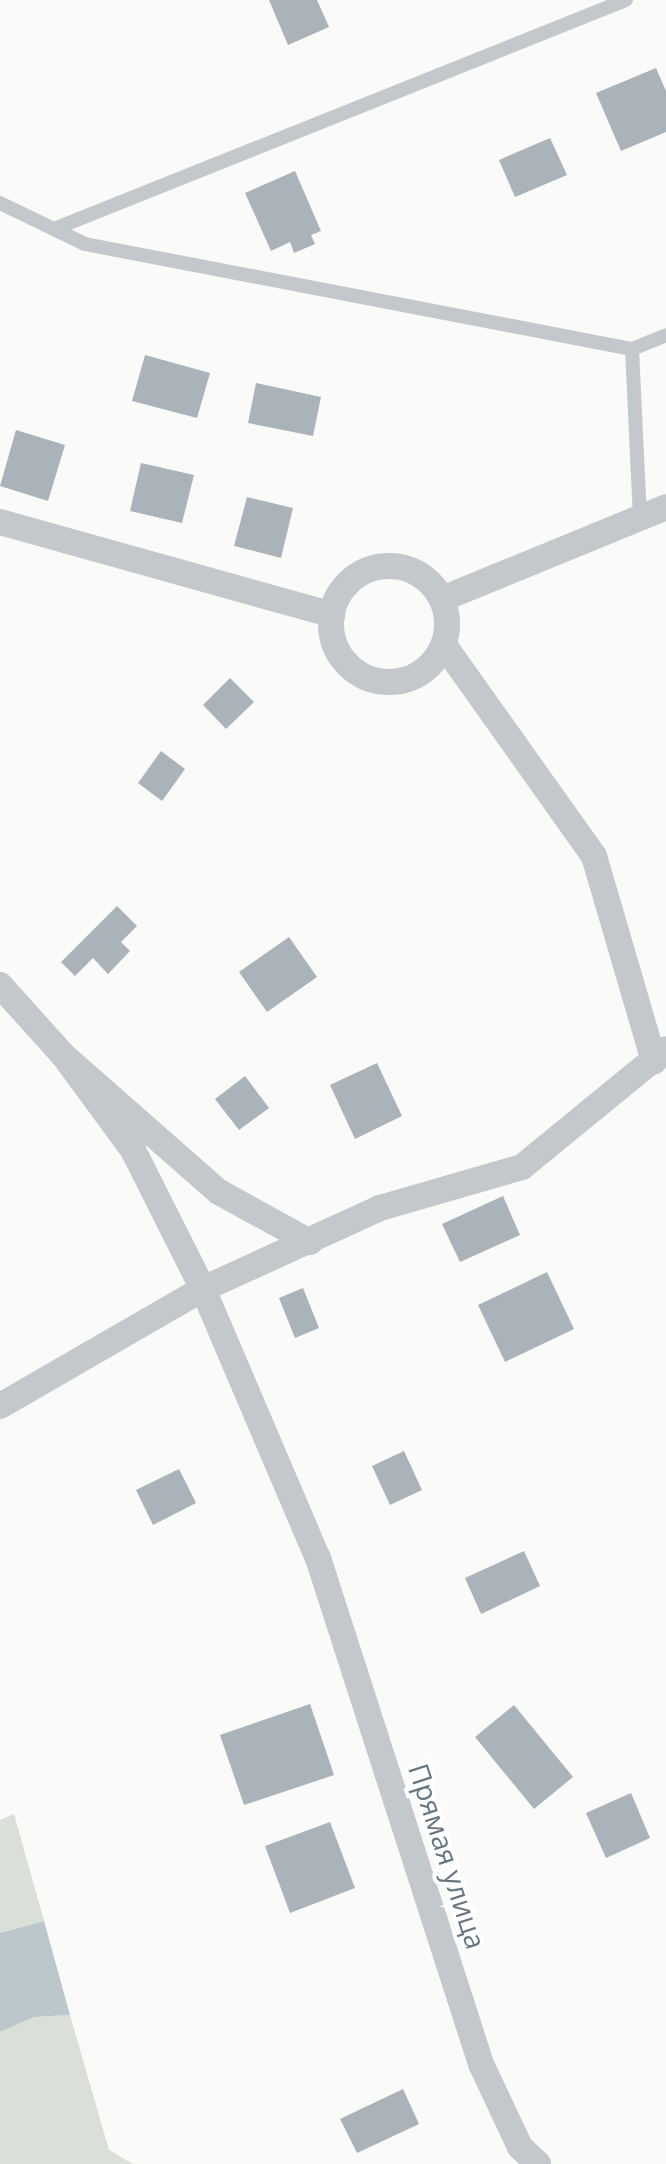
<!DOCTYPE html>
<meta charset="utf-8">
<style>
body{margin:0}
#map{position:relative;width:666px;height:2164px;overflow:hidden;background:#fafaf8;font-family:"Open Sans",sans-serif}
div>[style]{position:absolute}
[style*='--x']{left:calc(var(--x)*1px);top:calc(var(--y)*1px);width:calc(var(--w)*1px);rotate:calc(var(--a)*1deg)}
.green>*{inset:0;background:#dadfd7}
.water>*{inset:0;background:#bbc7cb}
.building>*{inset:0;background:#aab3b9}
.service>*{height:14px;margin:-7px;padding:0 7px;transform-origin:7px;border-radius:7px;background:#c3c8cc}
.minor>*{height:26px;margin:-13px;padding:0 13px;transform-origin:13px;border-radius:13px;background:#c3c8cc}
.minor>.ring{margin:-13px;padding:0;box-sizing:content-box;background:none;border:26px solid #c3c8cc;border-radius:50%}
span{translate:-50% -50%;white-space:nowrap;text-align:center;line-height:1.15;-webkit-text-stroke:8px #fff;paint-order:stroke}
.street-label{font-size:28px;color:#657683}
</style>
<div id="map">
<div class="green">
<i style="clip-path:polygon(14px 1814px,44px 1921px,0 1933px,0 1820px)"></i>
<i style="clip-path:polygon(70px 2015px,109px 2150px,133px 2164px,0 2164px,0 2032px,34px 2017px)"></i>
</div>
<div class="water">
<i style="clip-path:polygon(44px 1921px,70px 2015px,34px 2017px,0 2032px,0 1933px)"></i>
</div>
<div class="building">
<i style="clip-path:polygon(269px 0,317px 0,329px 27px,288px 45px)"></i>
<i style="clip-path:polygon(656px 68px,666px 91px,666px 132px,621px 151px,596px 93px)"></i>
<i style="clip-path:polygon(550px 138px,567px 175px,515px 197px,499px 160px)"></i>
<i style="clip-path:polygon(295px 171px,321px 231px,311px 235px,315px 244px,294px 253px,290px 242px,271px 251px,245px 193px)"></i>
<i style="clip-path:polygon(145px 355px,210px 373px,197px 418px,132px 401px)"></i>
<i style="clip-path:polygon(256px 383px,321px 397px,313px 436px,248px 423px)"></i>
<i style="clip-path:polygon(16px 430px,65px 445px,48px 501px,0 486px)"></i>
<i style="clip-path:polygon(141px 463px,194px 475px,182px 523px,130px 511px)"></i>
<i style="clip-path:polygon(247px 497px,293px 508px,281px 558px,234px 546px)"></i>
<i style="clip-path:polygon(230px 678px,254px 702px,226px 729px,203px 705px)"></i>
<i style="clip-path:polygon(161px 751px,185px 769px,162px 801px,138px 783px)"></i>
<i style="clip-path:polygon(117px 906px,137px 926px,121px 942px,130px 951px,108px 974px,93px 958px,75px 976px,61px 962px)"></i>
<i style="clip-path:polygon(289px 937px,317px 977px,267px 1012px,239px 972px)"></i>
<i style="clip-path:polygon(377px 1063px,402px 1116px,355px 1139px,330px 1085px)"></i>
<i style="clip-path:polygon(245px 1076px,269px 1108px,239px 1130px,215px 1099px)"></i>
<i style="clip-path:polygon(503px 1196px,520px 1235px,460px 1262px,442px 1224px)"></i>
<i style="clip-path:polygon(547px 1272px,574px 1329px,505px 1362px,478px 1305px)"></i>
<i style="clip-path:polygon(303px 1288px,319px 1328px,295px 1338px,279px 1298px)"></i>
<i style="clip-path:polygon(404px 1451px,422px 1490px,390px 1505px,372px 1466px)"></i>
<i style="clip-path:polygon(179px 1469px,196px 1503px,153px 1525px,136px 1490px)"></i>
<i style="clip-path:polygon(524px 1551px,540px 1586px,481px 1614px,465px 1578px)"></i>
<i style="clip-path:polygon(310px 1704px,334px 1775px,244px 1805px,220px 1735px)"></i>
<i style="clip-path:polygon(514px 1705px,573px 1777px,534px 1809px,475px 1737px)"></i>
<i style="clip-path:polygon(631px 1793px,650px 1838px,606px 1858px,586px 1813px)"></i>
<i style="clip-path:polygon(330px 1822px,355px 1888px,290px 1913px,265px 1846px)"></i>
<i style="clip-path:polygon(403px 2089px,419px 2124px,357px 2153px,340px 2119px)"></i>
</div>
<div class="service">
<i style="--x:0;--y:203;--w:94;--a:25.8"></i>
<i style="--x:85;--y:244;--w:557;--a:10.87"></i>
<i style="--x:632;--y:349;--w:37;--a:-22"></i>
<i style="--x:54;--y:229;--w:616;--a:-21.82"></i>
<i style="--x:632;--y:349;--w:170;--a:87.3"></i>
</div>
<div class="minor">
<i style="--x:0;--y:522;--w:345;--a:15.6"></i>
<i class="ring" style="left:331px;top:566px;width:90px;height:90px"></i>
<i style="--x:442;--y:599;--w:242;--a:-22.3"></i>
<i style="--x:444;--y:645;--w:259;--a:54.6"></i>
<i style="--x:594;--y:856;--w:214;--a:73.7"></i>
<i style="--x:0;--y:985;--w:96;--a:48"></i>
<i style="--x:64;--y:1056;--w:206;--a:41.3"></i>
<i style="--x:219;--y:1192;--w:104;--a:28.8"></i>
<i style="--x:64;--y:1056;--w:117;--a:53.7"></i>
<i style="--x:133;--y:1150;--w:156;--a:63.3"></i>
<i style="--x:203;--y:1289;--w:293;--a:66.9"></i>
<i style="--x:318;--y:1558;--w:532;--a:72.14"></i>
<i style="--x:481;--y:2064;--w:92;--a:64.8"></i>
<i style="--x:520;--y:2147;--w:25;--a:43"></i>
<i style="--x:0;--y:1406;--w:234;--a:-30"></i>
<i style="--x:203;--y:1289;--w:195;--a:-24.6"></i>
<i style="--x:380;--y:1208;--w:148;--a:-16.1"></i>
<i style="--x:522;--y:1167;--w:186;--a:-39.3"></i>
</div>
<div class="street-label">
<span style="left:448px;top:1856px;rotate:72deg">Прямая улица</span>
</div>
</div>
